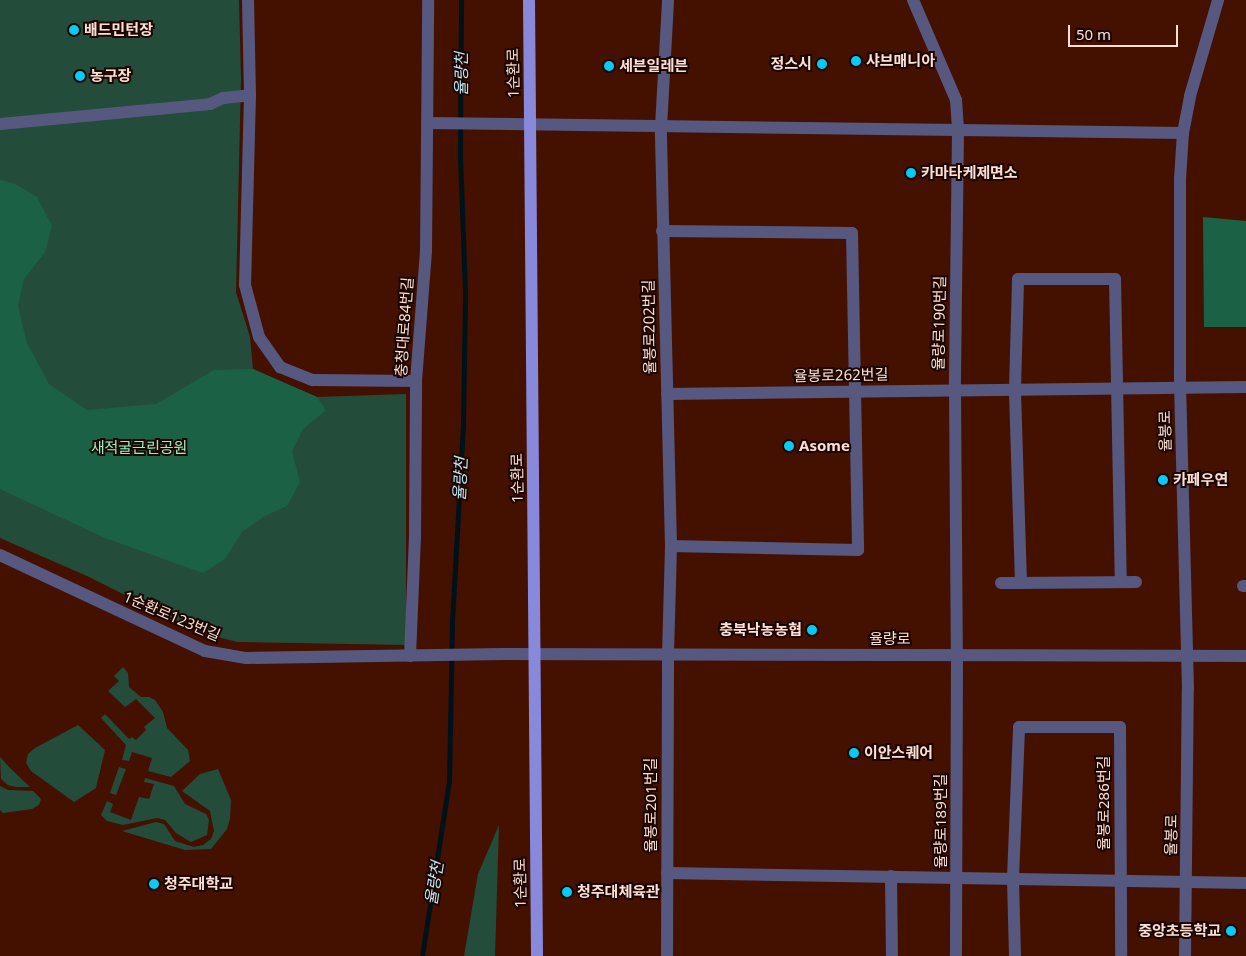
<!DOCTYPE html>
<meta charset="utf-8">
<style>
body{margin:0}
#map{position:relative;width:1246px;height:956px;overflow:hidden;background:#410;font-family:"Noto Sans","Noto Sans KR",sans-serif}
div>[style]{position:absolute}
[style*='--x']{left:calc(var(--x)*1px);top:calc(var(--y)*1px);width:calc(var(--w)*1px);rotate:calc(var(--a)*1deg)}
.green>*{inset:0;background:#234d3a}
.forest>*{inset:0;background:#1a6145}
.stream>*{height:4.5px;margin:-2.25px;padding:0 2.25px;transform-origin:2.25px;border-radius:2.25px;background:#001219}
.minor>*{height:12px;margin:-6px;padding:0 6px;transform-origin:6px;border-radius:6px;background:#565880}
.major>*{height:12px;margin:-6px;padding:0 6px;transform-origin:6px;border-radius:6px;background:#8989dc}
.dots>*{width:14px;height:14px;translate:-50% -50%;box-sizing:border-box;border:2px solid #1c0601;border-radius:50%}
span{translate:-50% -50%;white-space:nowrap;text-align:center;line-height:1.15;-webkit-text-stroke:4px #1c0601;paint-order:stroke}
.poi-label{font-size:15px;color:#fbdfd4;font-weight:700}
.left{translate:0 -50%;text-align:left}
.right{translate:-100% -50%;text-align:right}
.street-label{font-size:15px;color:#fbdfd4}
.park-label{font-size:15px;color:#90f2c4}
.water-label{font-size:16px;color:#bee6f5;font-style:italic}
.scale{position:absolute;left:1068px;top:25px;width:110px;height:22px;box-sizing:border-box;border:2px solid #fbdfd4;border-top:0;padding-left:6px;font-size:15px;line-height:18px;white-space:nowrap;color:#fbdfd4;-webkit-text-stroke:4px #1c0601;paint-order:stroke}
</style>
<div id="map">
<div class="green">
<i style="clip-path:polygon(0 0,239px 0,241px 79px,236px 292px,250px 337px,253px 369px,317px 397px,406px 394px,406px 645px,238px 642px,201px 633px,87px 576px,0 538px)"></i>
<i style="clip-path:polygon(123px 667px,128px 673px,129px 687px,141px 697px,149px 697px,155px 700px,163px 712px,167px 728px,188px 750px,190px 761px,171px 777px,148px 771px,152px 758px,132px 752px,129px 761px,122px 760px,126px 745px,101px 718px,105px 714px,129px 739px,132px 737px,136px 740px,146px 730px,144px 727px,155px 718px,136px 699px,125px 707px,108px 691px,119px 681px,114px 676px)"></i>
<i style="clip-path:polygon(78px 725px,105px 750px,96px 788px,74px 802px,31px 771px,26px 763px,28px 754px,35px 748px)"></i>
<i style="clip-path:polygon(0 757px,10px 768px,30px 787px,16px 787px,8px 785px,1px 779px)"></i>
<i style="clip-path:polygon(119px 767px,126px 769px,116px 795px,110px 793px)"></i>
<i style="clip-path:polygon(218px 769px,231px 800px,230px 818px,227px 829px,211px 849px,185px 850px,122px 831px,156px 822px,164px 824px,175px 841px,194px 847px,203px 845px,211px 839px,214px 831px,210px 811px,182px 791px,200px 774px)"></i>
<i style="clip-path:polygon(145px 778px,174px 786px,185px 804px,206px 814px,209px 820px,207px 835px,191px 842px,176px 833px,165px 820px,157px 818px,123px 825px,107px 821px,101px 815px,107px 801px,113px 804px,110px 812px,131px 820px,139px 797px,149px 799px,154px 784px,144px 782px)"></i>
<i style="clip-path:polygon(0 786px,8px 790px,33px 791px,41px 799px,39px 805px,32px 809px,3px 813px,0 810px)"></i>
<i style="clip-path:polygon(499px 825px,495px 956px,464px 956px,478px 874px)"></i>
</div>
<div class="forest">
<i style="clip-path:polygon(0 180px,15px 184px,37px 197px,52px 226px,45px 252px,24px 279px,18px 306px,27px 343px,49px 384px,87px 410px,156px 404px,214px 370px,253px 369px,317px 397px,326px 410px,303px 429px,292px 451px,300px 482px,287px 506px,263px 517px,242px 532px,225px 559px,203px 573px,105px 538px,0 489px)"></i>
<i style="clip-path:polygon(1203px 217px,1246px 221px,1246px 327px,1204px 327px)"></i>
</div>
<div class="stream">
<i style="--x:422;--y:956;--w:177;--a:-81.2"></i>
<i style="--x:449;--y:781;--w:159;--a:-88.9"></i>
<i style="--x:452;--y:622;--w:197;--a:-86.8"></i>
<i style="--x:463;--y:425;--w:133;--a:-89.1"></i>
<i style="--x:465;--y:292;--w:138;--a:-92.1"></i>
<i style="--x:460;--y:154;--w:154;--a:-89.6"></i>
</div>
<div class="minor">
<i style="--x:913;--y:0;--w:109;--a:66.7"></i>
<i style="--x:956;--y:100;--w:30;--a:86"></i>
<i style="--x:958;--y:130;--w:260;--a:90.7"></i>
<i style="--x:955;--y:390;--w:266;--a:89.6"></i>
<i style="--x:957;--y:656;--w:300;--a:90.2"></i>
<i style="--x:250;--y:95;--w:190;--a:91.5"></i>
<i style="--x:245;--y:285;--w:54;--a:74.9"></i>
<i style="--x:259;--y:337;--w:37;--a:55"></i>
<i style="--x:280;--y:367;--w:35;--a:22"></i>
<i style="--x:313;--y:380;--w:103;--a:0.6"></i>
<i style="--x:427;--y:123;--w:756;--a:0.76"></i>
<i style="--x:0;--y:124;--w:211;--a:-5.4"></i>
<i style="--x:210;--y:104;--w:14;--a:-25"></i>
<i style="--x:223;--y:98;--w:27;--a:-6"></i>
<i style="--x:250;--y:95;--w:95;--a:-91.2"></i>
<i style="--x:662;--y:231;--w:190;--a:0.6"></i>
<i style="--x:852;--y:233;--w:317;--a:88.9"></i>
<i style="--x:858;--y:550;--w:187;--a:-178.8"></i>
<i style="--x:667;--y:394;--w:579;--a:-0.69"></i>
<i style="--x:0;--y:555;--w:226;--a:25.1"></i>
<i style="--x:205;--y:651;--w:42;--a:9.7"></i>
<i style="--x:246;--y:658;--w:257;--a:-0.9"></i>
<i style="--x:503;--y:654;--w:743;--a:0.15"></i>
<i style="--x:1001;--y:583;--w:135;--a:-0.4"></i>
<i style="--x:1021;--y:583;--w:194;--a:-91.8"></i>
<i style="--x:1015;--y:389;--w:110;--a:-88.4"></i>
<i style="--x:1018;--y:279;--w:97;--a:0"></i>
<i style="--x:1115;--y:279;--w:303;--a:88.9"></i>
<i style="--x:1243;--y:586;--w:3;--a:0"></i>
<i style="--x:410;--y:656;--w:119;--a:-87.6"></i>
<i style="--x:415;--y:537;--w:156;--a:-89.6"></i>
<i style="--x:416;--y:381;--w:130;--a:-85.6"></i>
<i style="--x:426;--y:251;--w:251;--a:-89.5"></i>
<i style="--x:667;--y:873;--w:579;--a:0.99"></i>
<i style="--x:891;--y:876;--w:80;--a:89.3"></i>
<i style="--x:667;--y:956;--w:302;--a:-89.8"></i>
<i style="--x:668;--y:654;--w:108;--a:-88.4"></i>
<i style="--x:671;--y:546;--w:419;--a:-91.4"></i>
<i style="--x:661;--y:127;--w:127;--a:-86.8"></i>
<i style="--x:1015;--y:956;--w:78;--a:-91.5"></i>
<i style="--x:1013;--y:878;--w:151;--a:-87.7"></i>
<i style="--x:1019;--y:727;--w:101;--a:0"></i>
<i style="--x:1120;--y:727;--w:229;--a:89.7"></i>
<i style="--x:1185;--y:956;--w:267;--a:-89.4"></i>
<i style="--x:1188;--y:689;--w:302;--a:-91.5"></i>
<i style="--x:1180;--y:387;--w:208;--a:-90"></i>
<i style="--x:1180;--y:179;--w:46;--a:-86.3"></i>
<i style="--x:1183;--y:133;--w:38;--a:-79"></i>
<i style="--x:1190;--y:96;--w:100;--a:-73.7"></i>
</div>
<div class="major">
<i style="--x:529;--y:0;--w:956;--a:89.52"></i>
</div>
<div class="dots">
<i style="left:74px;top:30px;background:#05cbf9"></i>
<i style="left:856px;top:61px;background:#05cbf9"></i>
<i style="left:822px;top:64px;background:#05cbf9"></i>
<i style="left:609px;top:66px;background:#05cbf9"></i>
<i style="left:80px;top:76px;background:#05cbf9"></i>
<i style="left:911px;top:173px;background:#05cbf9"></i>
<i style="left:789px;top:446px;background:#05cbf9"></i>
<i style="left:1163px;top:480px;background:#05cbf9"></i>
<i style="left:812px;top:630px;background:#05cbf9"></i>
<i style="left:854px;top:753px;background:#05cbf9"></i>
<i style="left:154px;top:884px;background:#05cbf9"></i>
<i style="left:567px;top:892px;background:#05cbf9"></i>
<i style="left:1231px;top:931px;background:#05cbf9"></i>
</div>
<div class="poi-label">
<span class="left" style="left:84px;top:30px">배드민턴장</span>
<span class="left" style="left:866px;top:61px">샤브매니아</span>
<span class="right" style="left:812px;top:64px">정스시</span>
<span class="left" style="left:619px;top:66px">세븐일레븐</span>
<span class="left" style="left:90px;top:76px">농구장</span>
<span class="left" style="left:921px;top:173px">카마타케제면소</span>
<span class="left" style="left:799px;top:446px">Asome</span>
<span class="left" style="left:1173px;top:480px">카페우연</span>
<span class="right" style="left:802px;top:630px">충북낙농농협</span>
<span class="left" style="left:864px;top:753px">이안스퀘어</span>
<span class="left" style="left:164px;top:884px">청주대학교</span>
<span class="left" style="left:577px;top:892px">청주대체육관</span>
<span class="right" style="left:1221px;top:931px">중앙초등학교</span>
</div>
<div class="street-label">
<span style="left:513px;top:73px;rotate:-91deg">1순환로</span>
<span style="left:939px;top:323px;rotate:-89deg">율량로190번길</span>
<span style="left:404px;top:327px;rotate:-86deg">충청대로84번길</span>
<span style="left:649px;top:327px;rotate:-91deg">율봉로202번길</span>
<span style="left:841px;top:375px;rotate:-1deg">율봉로262번길</span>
<span style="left:1165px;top:431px;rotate:-91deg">율봉로</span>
<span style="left:517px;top:478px;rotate:-91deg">1순환로</span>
<span style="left:172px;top:616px;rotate:23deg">1순환로123번길</span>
<span style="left:890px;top:639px">율량로</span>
<span style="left:1104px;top:803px;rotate:-90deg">율봉로286번길</span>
<span style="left:651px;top:805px;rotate:-90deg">율봉로201번길</span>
<span style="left:941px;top:821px;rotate:-90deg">율량로189번길</span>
<span style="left:1171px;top:835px;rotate:-89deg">율봉로</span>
<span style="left:520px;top:883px;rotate:-91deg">1순환로</span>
</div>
<div class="park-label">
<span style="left:139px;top:448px">새적굴근린공원</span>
</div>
<div class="water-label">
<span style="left:461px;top:74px;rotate:-90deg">율량천</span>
<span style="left:460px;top:479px;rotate:-87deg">율량천</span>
<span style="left:434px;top:883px;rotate:-81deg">율량천</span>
</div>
<div class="scale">50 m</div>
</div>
